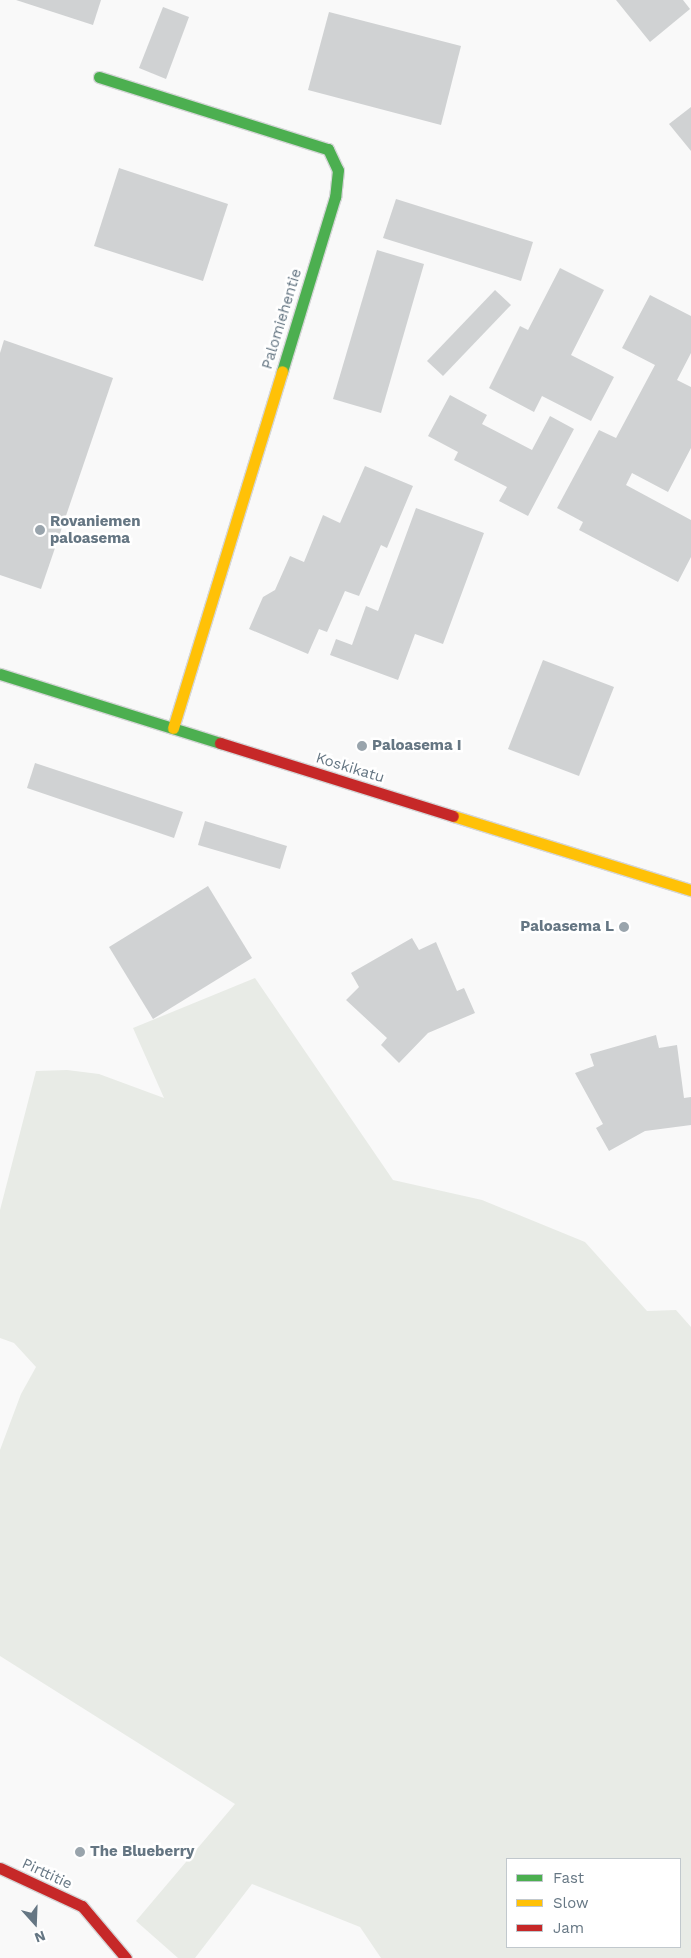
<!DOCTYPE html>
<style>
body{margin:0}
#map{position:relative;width:691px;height:1958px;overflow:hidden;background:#f9f9f9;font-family:"Work Sans",sans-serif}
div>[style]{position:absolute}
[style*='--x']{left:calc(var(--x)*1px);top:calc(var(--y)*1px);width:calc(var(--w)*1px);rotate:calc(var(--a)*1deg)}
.green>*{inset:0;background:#e8ebe6}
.building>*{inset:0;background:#d0d2d3}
.roads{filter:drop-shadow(1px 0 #d5d6d7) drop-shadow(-1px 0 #d5d6d7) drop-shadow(0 1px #d5d6d7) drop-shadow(0 -1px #d5d6d7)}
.fast>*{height:11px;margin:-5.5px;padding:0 5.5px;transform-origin:5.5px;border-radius:5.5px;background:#4caf50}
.slow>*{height:11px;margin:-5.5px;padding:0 5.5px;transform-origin:5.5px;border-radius:5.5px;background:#ffc107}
.jam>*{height:11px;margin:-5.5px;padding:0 5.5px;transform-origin:5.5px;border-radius:5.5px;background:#c62828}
.dots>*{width:14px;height:14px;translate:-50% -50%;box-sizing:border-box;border:2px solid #fff;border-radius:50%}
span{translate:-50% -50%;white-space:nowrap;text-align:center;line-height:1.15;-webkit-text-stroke:5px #fff;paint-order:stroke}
.street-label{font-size:15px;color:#657683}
.poi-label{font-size:15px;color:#657683;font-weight:700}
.left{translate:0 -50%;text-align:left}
.right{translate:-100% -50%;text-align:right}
.legend{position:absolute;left:506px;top:1858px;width:175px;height:90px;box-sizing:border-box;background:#fff;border:1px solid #c1c8cd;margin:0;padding:6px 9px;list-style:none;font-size:15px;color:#657683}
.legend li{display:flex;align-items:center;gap:10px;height:25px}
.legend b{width:25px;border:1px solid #c1c8cd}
.north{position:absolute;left:10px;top:1898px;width:50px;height:50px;-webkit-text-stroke:4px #fff;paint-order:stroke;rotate:160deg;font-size:14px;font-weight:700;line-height:20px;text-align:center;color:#657683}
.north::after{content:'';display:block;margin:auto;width:18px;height:22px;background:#657683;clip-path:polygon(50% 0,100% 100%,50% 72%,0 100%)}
</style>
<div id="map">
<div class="green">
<i style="clip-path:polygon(evenodd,255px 978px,393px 1180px,482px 1200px,585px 1242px,647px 1311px,676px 1310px,691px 1327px,691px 1958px,381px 1958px,360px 1927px,252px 1884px,195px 1958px,178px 1958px,136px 1921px,235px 1804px,0 1656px,0 1450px,21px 1394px,36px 1367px,14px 1343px,0 1338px,0 1210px,36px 1071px,67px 1070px,99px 1074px,164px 1098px,133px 1028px,255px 978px,507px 1859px,680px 1859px,680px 1947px,507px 1947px,507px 1859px)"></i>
</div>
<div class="building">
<i style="clip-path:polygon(16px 0,101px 0,93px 25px)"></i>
<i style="clip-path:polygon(616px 0,683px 0,690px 9px,650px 42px)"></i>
<i style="clip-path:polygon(163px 7px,189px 17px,166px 79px,139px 68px)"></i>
<i style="clip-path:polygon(329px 12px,461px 46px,441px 125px,308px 90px)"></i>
<i style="clip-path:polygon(691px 107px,691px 151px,669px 124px)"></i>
<i style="clip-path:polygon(119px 168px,228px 204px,203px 281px,94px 246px)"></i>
<i style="clip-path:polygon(396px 199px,533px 242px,521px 281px,383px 238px)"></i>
<i style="clip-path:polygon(377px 250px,424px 264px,381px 413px,333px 399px)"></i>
<i style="clip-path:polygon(560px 268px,604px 290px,571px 355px,614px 377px,591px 421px,542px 396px,534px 412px,489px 388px,520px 326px,528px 330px)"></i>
<i style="clip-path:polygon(495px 290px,511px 305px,443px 376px,427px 361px)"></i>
<i style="clip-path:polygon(650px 295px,691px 316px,691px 353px,677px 380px,691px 387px,691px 448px,668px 492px,632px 473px,626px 485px,691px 520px,691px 557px,678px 582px,579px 530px,583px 522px,557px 508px,599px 430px,616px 438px,655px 365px,622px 348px)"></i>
<i style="clip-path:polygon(4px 340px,113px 378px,41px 589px,0 575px,0 353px)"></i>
<i style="clip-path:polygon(450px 395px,487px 415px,482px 424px,532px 450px,550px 416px,574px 429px,528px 516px,499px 501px,507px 487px,454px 460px,458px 452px,428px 436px)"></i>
<i style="clip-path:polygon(365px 466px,413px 486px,387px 548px,381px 545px,359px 596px,345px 591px,327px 632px,319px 629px,308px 654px,249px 629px,263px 597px,275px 590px,290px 556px,304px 562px,323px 515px,340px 523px)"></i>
<i style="clip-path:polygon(416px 508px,484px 533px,443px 644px,415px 634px,398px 680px,330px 655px,336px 639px,352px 645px,366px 606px,378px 611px)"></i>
<i style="clip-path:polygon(543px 660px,614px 687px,579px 776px,508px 749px)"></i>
<i style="clip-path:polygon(35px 763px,183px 812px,174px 838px,27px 788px)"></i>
<i style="clip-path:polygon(205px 821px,287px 846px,280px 869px,198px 845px)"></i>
<i style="clip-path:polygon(208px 886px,252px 958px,153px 1019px,109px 947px)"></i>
<i style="clip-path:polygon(412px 938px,419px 950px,436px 942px,457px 991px,464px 988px,475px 1013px,428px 1033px,399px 1063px,381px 1045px,387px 1038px,346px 1000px,359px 987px,351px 973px)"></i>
<i style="clip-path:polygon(656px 1035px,659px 1048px,677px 1045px,684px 1098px,691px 1097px,691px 1125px,645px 1131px,609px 1151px,596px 1128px,603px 1124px,575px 1073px,594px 1066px,590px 1054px)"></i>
</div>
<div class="roads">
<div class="fast">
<i style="--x:99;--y:77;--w:240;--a:17.5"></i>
<i style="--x:328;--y:149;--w:23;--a:65"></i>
<i style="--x:338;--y:170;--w:27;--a:96"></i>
<i style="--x:335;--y:197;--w:182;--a:106.9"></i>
<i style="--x:0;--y:674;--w:231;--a:17.4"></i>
</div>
<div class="slow">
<i style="--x:173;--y:728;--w:373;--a:-73"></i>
<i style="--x:453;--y:816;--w:249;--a:17.3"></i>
</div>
<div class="jam">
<i style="--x:220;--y:743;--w:244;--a:17.4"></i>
<i style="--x:0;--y:1868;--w:90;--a:24.9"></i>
<i style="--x:82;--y:1906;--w:68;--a:49.8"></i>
</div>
</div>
<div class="dots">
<i style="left:40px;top:530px;background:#99a4ac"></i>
<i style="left:362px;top:746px;background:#99a4ac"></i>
<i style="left:624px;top:927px;background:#99a4ac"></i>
<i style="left:80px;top:1852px;background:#99a4ac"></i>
</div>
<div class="street-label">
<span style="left:282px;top:319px;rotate:-73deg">Palomiehentie</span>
<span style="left:350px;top:768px;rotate:17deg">Koskikatu</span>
<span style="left:47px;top:1874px;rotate:25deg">Pirttitie</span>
</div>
<div class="poi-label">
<span class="left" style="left:50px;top:530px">Rovaniemen<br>paloasema</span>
<span class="left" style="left:372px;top:746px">Paloasema I</span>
<span class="right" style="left:614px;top:927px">Paloasema L</span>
<span class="left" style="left:90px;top:1852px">The Blueberry</span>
</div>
<ul class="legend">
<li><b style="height:6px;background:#4caf50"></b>Fast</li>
<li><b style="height:6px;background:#ffc107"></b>Slow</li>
<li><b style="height:6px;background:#c62828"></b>Jam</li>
</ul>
<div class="north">N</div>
</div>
